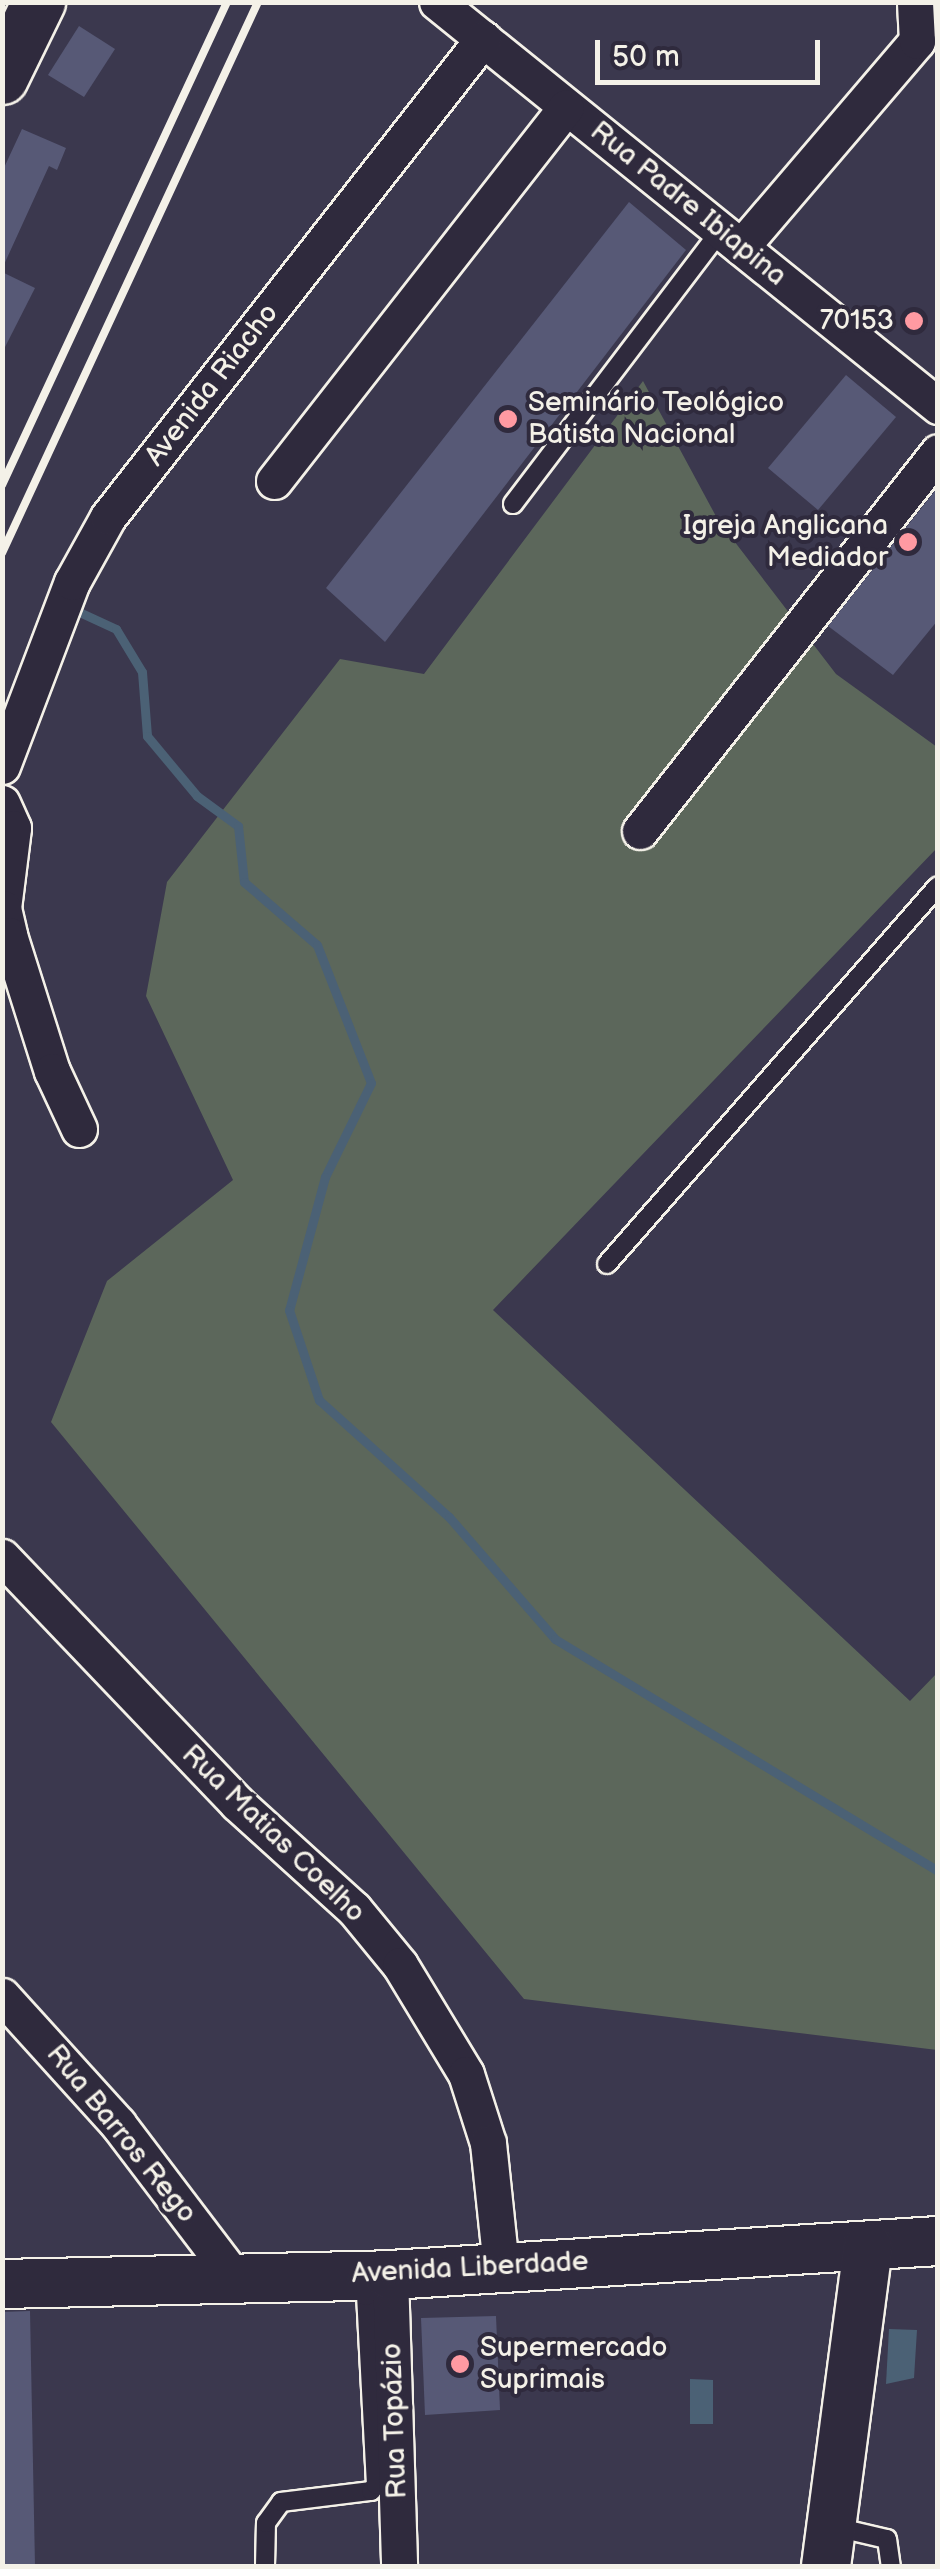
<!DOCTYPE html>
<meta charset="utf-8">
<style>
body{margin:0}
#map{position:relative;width:940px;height:2569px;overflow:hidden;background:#3b384e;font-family:"Balsamiq Sans",sans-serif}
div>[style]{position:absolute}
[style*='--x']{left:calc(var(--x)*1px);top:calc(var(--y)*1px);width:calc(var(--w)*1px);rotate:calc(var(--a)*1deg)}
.green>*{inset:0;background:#5c675b}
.water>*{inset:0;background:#4b6175}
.stream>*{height:9px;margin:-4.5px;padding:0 4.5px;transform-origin:4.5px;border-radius:4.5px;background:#4b6175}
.building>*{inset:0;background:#575976}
.roads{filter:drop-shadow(2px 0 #f4f1e8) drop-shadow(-2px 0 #f4f1e8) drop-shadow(0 2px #f4f1e8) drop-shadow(0 -2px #f4f1e8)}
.service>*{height:18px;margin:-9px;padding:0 9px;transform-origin:9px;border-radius:9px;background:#2f2a3d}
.minor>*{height:35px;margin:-17.5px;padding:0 17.5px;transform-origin:17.5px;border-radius:17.5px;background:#2f2a3d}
.secondary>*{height:48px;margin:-24px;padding:0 24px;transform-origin:24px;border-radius:24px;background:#2f2a3d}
.primary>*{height:52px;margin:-26px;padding:0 26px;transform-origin:26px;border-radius:26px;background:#2f2a3d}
.rail>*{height:8px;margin:-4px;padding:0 4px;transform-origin:4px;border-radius:4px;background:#f4f1e8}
.dots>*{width:28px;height:28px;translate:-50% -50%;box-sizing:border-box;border:5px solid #2f2a3d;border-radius:50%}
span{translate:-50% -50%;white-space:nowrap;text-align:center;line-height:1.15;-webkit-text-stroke:8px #2f2a3d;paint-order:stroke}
.street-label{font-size:28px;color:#f4f1e8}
.poi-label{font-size:28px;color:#f4f1e8}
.right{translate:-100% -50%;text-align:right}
.left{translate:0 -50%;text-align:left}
.frame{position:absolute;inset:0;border:5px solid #f4f1e8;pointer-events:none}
.scale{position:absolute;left:595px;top:40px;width:225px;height:45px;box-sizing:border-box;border:5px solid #f4f1e8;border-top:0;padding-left:12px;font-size:30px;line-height:35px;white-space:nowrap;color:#f4f1e8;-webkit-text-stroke:8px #2f2a3d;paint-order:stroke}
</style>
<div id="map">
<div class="green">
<i style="clip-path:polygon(643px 381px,718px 520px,836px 674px,937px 747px,937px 848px,493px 1310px,910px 1701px,937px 1673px,937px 2050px,524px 1999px,51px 1422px,107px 1281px,233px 1180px,146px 996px,167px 882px,340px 659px,424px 674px)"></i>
</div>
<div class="water">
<i style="clip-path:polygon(889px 2329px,917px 2330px,914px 2378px,886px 2384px)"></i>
<i style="clip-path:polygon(690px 2379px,713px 2380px,713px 2424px,690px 2424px)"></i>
</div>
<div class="stream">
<i style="--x:77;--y:611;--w:43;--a:24.8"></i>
<i style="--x:116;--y:629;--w:50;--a:58.8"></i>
<i style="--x:142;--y:672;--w:64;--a:85.5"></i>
<i style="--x:147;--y:736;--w:78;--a:50.2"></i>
<i style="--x:197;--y:796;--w:51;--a:36.2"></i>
<i style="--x:238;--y:826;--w:56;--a:83.9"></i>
<i style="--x:244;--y:882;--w:96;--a:40.8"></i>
<i style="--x:317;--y:945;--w:148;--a:68.6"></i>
<i style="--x:371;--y:1083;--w:105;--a:116.1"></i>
<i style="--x:325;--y:1177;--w:138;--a:105.1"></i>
<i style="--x:289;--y:1310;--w:95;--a:71.6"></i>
<i style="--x:319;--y:1400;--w:175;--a:42"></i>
<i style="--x:449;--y:1517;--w:162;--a:49"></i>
<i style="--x:555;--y:1639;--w:448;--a:31.2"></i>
</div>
<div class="building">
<i style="clip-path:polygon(79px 26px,115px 49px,84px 97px,48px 75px)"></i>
<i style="clip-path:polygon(22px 129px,66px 148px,57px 170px,49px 166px,2px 269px,2px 172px)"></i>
<i style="clip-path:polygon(629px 202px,686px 250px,385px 642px,326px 588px)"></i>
<i style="clip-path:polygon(2px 272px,35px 288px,2px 353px)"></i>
<i style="clip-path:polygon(846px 375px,896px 417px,818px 510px,768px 468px)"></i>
<i style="clip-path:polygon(938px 487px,938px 620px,893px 675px,828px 626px)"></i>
<i style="clip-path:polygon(30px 2311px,35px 2566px,2px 2566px,2px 2312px)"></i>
<i style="clip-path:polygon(496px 2316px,500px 2410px,425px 2415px,421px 2318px)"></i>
</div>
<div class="roads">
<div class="service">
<i style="--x:513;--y:504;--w:344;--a:-52.8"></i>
<i style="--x:607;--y:1264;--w:502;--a:-48.79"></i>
<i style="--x:831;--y:2526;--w:57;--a:13.1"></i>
<i style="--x:887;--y:2539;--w:27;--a:82"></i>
<i style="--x:265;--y:2566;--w:43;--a:-88.7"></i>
<i style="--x:266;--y:2523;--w:26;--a:-54"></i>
<i style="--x:281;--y:2502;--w:91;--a:-7"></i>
<i style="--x:371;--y:2491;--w:8;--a:-50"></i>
<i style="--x:376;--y:2485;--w:189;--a:-93"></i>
<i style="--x:366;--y:2296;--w:21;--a:-76"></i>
</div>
<div class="minor">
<i style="--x:437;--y:2;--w:644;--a:38.88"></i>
<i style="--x:741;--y:247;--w:271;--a:-49.5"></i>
<i style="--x:917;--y:41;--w:39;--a:-93"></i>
<i style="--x:274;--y:481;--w:474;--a:-52"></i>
<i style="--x:2;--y:766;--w:197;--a:-69.2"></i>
<i style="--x:72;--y:582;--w:74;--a:-61"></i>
<i style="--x:108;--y:517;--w:608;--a:-51.89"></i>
<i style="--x:2;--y:803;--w:27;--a:66"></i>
<i style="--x:13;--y:828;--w:81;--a:97.1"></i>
<i style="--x:3;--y:908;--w:28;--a:77"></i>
<i style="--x:9;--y:935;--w:143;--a:72.5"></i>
<i style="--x:52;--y:1071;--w:64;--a:65"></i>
<i style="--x:640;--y:831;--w:482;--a:-51.8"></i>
<i style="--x:2;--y:1557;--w:340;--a:46.3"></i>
<i style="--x:237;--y:1803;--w:158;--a:42.2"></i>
<i style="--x:354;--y:1909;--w:72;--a:50.6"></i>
<i style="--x:400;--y:1965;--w:127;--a:58.8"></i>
<i style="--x:466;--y:2074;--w:72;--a:72.3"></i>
<i style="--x:488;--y:2143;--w:125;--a:84"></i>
<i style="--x:2;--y:1996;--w:173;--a:47.8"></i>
<i style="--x:118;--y:2124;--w:192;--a:52.8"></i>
<i style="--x:390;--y:2275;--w:291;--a:88.2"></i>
</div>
<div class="secondary">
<i style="--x:2;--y:2284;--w:388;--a:-1.3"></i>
<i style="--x:390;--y:2275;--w:549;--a:-3.55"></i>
<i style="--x:826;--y:2566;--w:322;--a:-82.5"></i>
</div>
<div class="primary">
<i style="--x:2;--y:78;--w:85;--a:-64"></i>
</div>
</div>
<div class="rail">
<i style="--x:2;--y:485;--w:533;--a:-65.02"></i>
<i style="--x:2;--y:553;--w:608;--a:-65.08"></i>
</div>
<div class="dots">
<i style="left:914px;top:321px;background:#ff9aa2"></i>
<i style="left:508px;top:419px;background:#ff9aa2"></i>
<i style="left:908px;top:542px;background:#ff9aa2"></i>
<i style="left:460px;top:2364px;background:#ff9aa2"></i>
</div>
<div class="street-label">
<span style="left:688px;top:204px;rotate:39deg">Rua Padre Ibiapina</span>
<span style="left:212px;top:385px;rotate:-52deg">Avenida Riacho</span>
<span style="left:273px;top:1834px;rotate:44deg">Rua Matias Coelho</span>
<span style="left:121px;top:2134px;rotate:51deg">Rua Barros Rego</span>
<span style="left:470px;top:2268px;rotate:-3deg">Avenida Liberdade</span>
<span style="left:395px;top:2421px;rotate:-92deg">Rua Topázio</span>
</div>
<div class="poi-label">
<span class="right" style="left:894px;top:321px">70153</span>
<span class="left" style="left:528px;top:419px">Seminário Teológico<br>Batista Nacional</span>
<span class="right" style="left:888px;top:542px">Igreja Anglicana<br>Mediador</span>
<span class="left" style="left:480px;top:2364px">Supermercado<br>Suprimais</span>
</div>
<div class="frame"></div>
<div class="scale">50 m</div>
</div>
